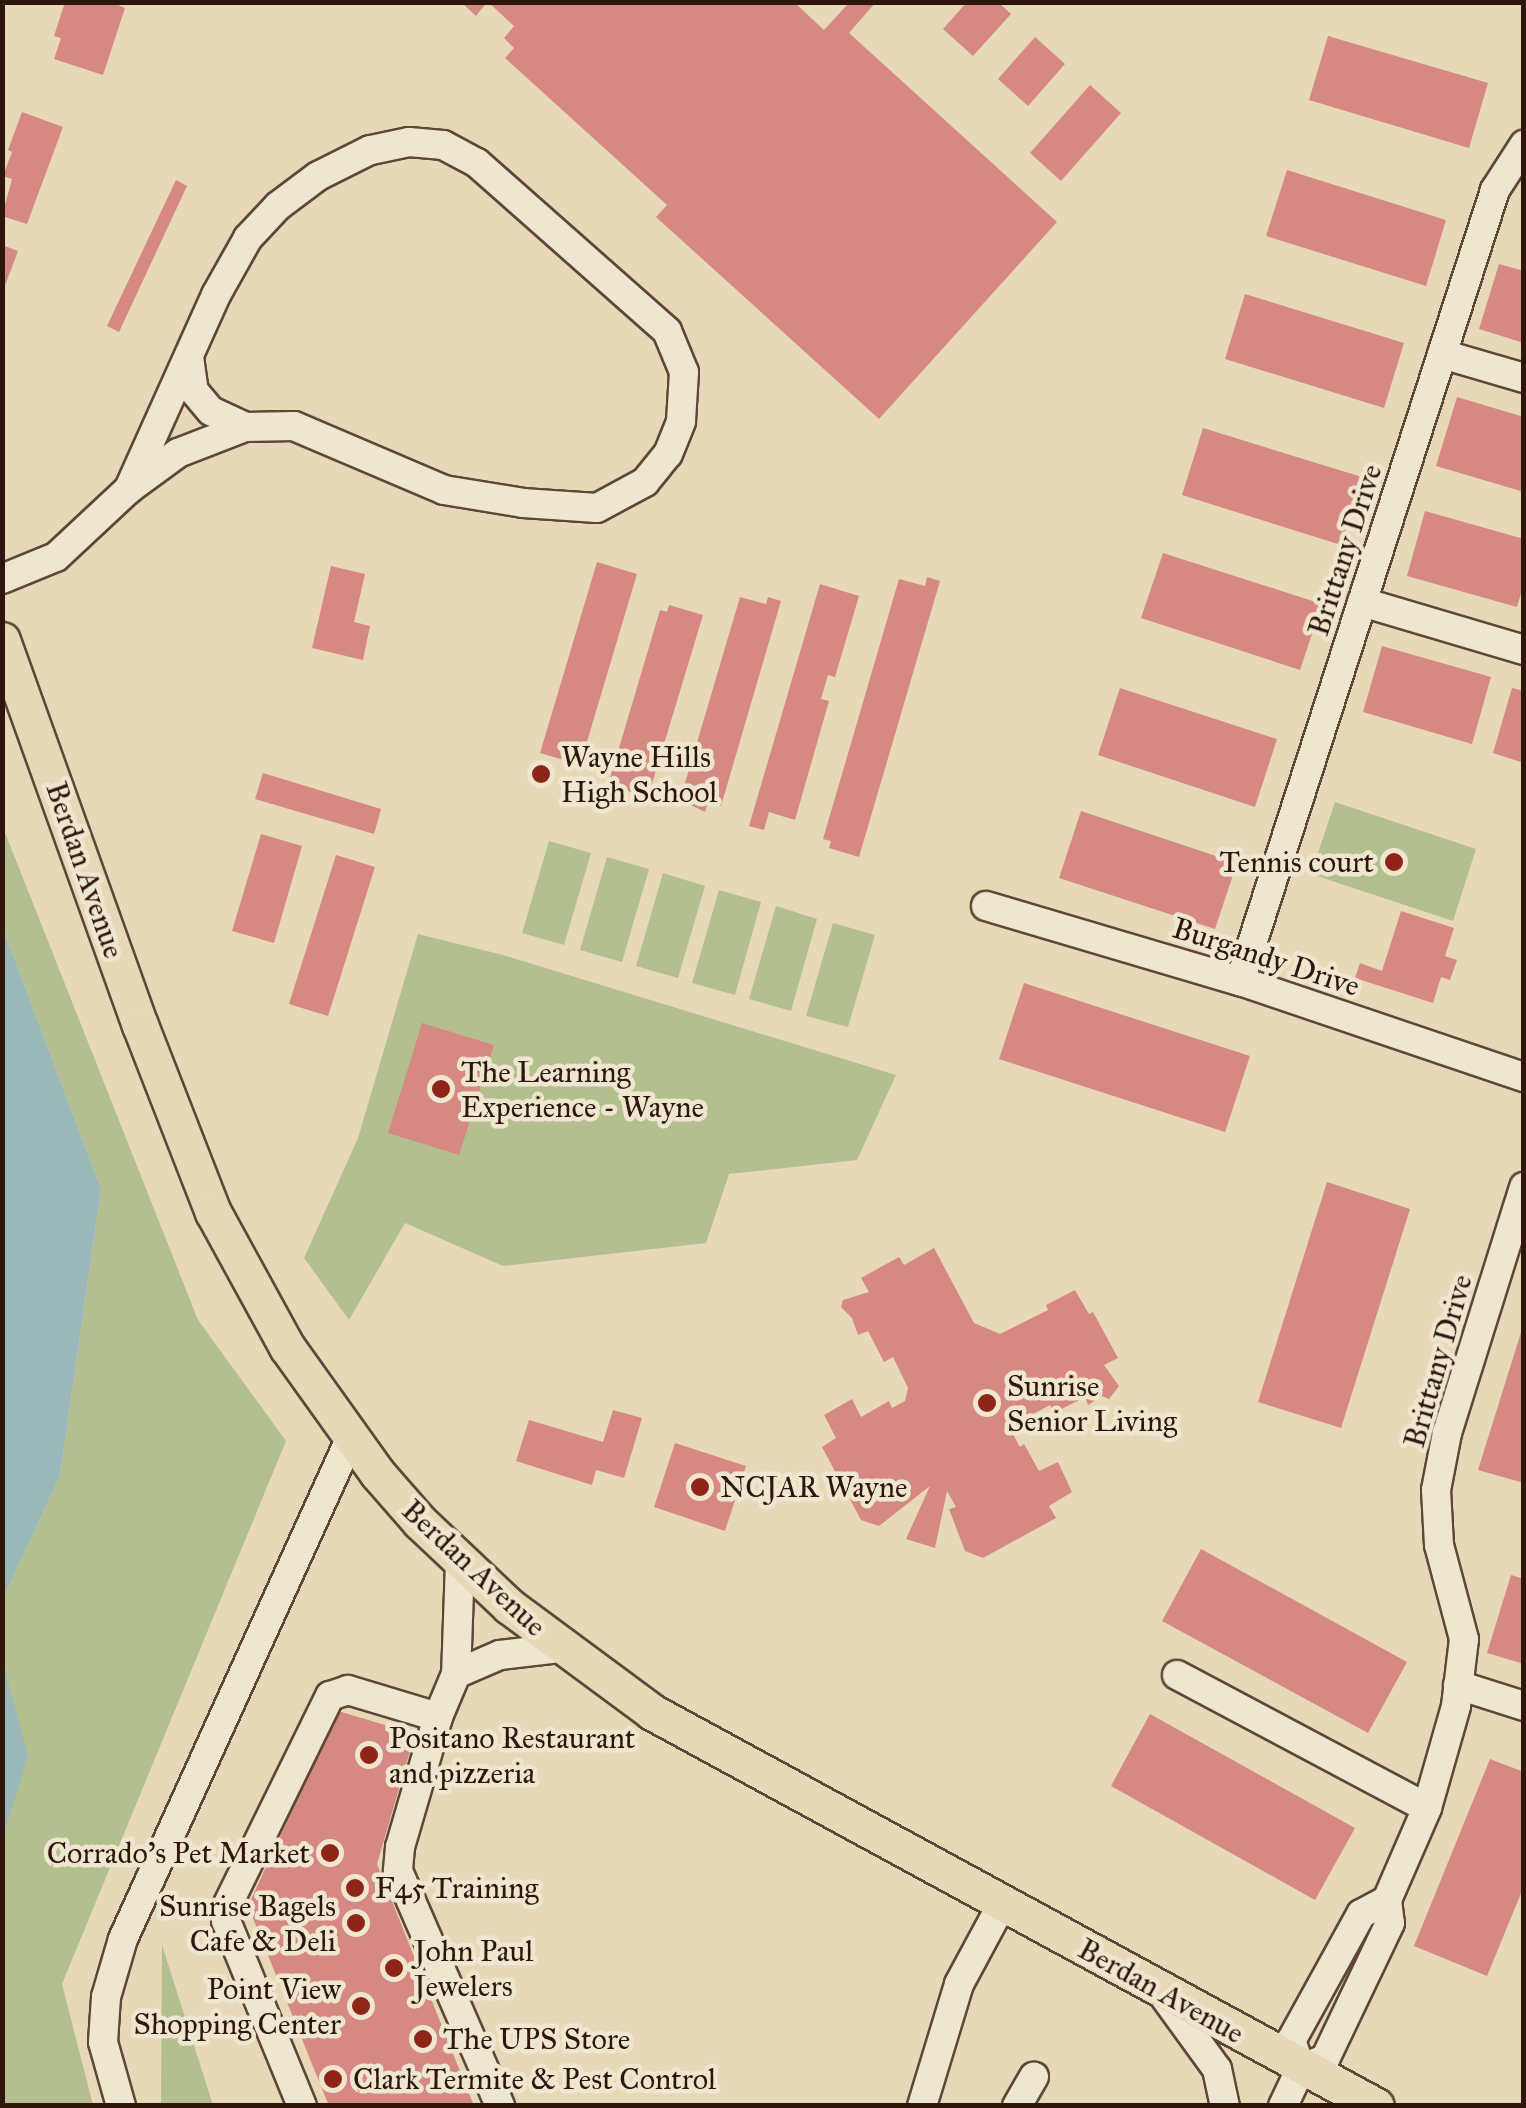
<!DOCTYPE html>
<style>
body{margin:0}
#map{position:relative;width:1526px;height:2108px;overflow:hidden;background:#e7d9b7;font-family:"IM FELL Great Primer",serif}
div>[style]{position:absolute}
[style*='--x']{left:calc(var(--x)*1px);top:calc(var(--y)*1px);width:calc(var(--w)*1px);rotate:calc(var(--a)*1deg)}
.green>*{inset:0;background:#b4bf8f}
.water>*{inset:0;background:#9ab8b8}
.building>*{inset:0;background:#d58982}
.roads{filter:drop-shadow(2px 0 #5c4738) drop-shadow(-2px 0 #5c4738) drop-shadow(0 2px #5c4738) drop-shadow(0 -2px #5c4738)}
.minor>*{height:28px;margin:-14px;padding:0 14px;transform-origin:14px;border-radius:14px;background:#efe6d0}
.major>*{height:35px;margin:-17.5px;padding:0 17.5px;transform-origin:17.5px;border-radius:17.5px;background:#e7d9b7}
.dots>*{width:28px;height:28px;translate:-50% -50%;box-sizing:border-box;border:5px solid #efe6d0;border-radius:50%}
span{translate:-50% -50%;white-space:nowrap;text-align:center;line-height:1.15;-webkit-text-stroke:9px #efe6d0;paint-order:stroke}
.street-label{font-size:30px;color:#2e160d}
.poi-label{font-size:30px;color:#2e160d}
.left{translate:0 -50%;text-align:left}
.right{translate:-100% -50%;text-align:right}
.frame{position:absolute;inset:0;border:5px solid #2e160d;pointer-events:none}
</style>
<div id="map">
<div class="green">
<i style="clip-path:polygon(1335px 802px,1476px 849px,1453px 921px,1311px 874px)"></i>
<i style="clip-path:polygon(2px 825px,198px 1320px,286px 1441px,62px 1984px,93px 2105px,3px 2105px,3px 1838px,27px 1756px,3px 1662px,3px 1599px,60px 1476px,101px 1189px,3px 928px)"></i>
<i style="clip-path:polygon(549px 841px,591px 853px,564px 945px,522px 933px)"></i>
<i style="clip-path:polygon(607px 857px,649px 869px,622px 962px,580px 950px)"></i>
<i style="clip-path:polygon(663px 873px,705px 886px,678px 978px,636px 966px)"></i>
<i style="clip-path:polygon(719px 890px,761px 902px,735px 995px,692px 983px)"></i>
<i style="clip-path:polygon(776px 906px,817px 919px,791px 1011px,749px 999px)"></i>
<i style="clip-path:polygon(833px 923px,875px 935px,848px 1027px,806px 1016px)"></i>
<i style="clip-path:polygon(418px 934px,503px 955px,896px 1075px,857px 1160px,729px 1174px,706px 1243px,503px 1266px,405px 1223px,349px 1320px,304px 1258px,358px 1138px)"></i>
<i style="clip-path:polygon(162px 1945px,213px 2105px,161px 2105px)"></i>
</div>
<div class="water">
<i style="clip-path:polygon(3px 928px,101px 1189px,60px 1476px,3px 1599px)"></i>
<i style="clip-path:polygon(3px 1662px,28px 1756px,3px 1838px,2px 1838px)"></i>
</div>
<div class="building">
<i style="clip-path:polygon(65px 2px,111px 2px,125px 8px,103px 75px,54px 59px,61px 38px,54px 36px)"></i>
<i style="clip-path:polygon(461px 2px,487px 2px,476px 16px)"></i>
<i style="clip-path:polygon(488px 2px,794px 2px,824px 30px,847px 5px,844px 2px,876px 2px,849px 33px,1057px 222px,879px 419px,656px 217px,667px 205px,505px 58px,514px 48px,504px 38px,514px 26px)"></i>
<i style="clip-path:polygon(967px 2px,998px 2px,1011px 14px,973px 56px,943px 29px)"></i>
<i style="clip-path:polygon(1328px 36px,1488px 83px,1469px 148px,1309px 100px)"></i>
<i style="clip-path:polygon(1035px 37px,1065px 64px,1028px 106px,998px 79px)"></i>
<i style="clip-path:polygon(1090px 85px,1121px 113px,1061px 181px,1030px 153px)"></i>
<i style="clip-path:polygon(22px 112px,63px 127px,27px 224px,2px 216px,12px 179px,3px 176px,12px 152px,8px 150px)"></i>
<i style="clip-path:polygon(1287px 170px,1446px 220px,1426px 286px,1266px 236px)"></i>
<i style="clip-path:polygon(176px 180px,187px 186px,119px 332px,107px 326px)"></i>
<i style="clip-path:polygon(2px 245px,18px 251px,3px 291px,2px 291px)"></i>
<i style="clip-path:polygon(1499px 264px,1524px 271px,1524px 343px,1479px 329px)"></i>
<i style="clip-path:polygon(1245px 294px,1404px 343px,1384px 408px,1225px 359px)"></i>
<i style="clip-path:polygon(1457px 397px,1524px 417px,1524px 492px,1436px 466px)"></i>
<i style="clip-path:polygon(1203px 428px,1362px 477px,1341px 545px,1182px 495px)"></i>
<i style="clip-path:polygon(1425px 511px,1524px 539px,1524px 583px,1517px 607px,1407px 576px)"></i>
<i style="clip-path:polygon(1163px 553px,1322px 604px,1300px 670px,1141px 618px)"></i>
<i style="clip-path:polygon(597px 562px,637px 574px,586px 745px,580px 743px,574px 763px,540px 753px)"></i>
<i style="clip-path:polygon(331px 566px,365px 574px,354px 622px,370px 626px,363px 660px,312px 648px)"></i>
<i style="clip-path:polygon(927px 577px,940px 581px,859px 857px,829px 848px,831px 841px,823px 839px,899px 579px,925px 586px)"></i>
<i style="clip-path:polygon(820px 584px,859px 596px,835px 677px,828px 675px,821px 699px,829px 701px,795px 820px,769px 812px,764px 830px,749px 826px)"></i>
<i style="clip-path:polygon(740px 597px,766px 604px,768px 597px,781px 601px,721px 806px,708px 802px,705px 812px,680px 800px)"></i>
<i style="clip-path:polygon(669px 605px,703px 615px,648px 797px,608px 785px,660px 610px,667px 612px)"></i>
<i style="clip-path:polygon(1382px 646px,1491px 677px,1472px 744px,1363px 712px)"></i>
<i style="clip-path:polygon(1120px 688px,1277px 739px,1255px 807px,1098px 755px)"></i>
<i style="clip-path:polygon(1512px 688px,1524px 691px,1524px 763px,1493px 753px)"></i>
<i style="clip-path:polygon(263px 773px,381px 809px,374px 834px,255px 799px)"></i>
<i style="clip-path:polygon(1081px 811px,1237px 863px,1215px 929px,1059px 878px)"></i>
<i style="clip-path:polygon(261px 834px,302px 846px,274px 943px,232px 931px)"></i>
<i style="clip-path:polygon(336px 855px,375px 867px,328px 1016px,289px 1004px)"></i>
<i style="clip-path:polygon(1401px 911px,1454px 928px,1445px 956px,1457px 960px,1450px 980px,1441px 977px,1433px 1003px,1355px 978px,1360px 963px,1382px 971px)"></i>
<i style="clip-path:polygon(1024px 983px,1250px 1056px,1225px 1132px,999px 1059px)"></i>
<i style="clip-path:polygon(422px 1023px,494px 1045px,459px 1155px,388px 1133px)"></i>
<i style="clip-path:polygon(1327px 1182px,1410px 1209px,1341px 1428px,1258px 1402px)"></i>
<i style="clip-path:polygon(934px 1248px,974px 1323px,1000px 1334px,1048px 1310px,1046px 1305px,1075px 1290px,1089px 1314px,1093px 1312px,1118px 1358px,1104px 1365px,1119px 1386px,1109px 1399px,1102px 1396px,1088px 1405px,1085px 1397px,1054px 1413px,1050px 1405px,1020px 1421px,1014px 1436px,1020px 1447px,1024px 1444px,1039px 1471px,1058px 1462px,1072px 1492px,1049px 1506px,1056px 1518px,983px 1558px,965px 1551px,949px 1509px,956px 1507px,947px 1491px,935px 1548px,906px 1539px,930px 1486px,879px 1526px,861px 1520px,822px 1447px,836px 1438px,824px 1415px,852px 1399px,861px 1417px,889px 1401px,892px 1408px,905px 1401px,908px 1388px,893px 1357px,884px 1362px,868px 1331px,858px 1335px,852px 1318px,841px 1307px,843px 1300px,869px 1292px,861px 1278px,899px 1257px,904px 1265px)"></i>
<i style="clip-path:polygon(1523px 1326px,1524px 1327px,1524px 1483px,1478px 1470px)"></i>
<i style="clip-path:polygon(613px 1410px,642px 1418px,624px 1478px,596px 1470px,592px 1485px,516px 1461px,529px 1420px,603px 1442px)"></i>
<i style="clip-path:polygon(675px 1443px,746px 1466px,725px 1531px,654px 1507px)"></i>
<i style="clip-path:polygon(1201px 1549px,1407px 1662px,1368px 1733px,1162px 1621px)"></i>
<i style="clip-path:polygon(1511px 1575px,1524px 1579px,1524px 1664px,1487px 1653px)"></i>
<i style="clip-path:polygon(338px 1711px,415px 1734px,377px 1864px,474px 2106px,329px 2106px,248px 1906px)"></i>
<i style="clip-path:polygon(1150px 1714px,1355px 1828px,1315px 1900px,1111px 1786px)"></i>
<i style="clip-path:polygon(1490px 1759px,1524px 1772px,1524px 1886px,1487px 1976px,1414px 1946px)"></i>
</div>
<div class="roads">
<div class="minor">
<i style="--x:1442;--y:354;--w:85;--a:16.3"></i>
<i style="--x:189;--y:357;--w:34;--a:82"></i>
<i style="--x:194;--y:391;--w:26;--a:50"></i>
<i style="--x:211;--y:411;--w:38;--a:25"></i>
<i style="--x:2;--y:579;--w:58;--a:-22.2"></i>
<i style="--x:56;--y:557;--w:100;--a:-43"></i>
<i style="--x:129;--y:489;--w:61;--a:-36.3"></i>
<i style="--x:178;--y:453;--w:72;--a:-21.2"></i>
<i style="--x:245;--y:427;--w:49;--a:-1.2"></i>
<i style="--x:294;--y:426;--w:163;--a:23.1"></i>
<i style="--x:444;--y:490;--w:80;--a:9.3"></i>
<i style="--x:523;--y:503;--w:74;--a:3.9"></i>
<i style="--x:597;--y:508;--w:55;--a:-28.4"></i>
<i style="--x:645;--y:482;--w:36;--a:-51"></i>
<i style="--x:668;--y:454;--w:35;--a:-68"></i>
<i style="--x:681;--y:421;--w:49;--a:-86.5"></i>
<i style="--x:684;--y:372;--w:44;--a:-112.5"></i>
<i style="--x:667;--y:331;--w:254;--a:-138.5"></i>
<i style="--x:477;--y:163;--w:38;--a:-152"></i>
<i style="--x:443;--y:145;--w:34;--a:-175"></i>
<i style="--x:409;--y:142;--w:40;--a:168"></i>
<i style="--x:370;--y:150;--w:58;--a:153.4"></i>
<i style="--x:318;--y:176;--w:50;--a:143.1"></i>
<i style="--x:278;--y:206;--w:44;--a:133.2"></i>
<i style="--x:248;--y:238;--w:65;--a:119.3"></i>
<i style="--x:216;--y:295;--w:213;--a:114.2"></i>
<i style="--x:1362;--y:602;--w:169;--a:16.5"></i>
<i style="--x:986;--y:906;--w:265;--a:16.5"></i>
<i style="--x:1240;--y:981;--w:300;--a:18.7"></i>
<i style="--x:1240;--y:981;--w:831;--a:-72.13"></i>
<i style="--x:1495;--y:190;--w:54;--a:-57.2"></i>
<i style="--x:460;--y:1562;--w:112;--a:92"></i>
<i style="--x:456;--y:1674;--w:47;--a:112.7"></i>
<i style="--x:438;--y:1717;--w:135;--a:106.3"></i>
<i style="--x:400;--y:1847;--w:24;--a:95"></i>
<i style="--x:398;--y:1871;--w:256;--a:66.5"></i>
<i style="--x:456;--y:1674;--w:48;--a:-23.4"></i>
<i style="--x:500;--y:1655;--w:60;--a:-6.7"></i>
<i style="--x:1177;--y:1675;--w:283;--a:28"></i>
<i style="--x:1458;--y:1685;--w:69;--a:17.7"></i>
<i style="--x:1387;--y:1900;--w:100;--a:-66.5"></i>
<i style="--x:1427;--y:1808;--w:106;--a:-74.1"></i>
<i style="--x:1456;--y:1706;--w:67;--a:-83.2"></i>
<i style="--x:1464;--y:1639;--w:97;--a:-104.9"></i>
<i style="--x:1439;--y:1545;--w:55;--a:-93.1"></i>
<i style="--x:1436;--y:1490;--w:58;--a:-79.1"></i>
<i style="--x:1447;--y:1433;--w:258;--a:-72.6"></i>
<i style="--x:1387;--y:1900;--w:23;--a:83"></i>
<i style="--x:1390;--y:1923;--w:151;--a:115.5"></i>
<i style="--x:1325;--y:2059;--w:26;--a:159"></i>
<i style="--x:1301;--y:2068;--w:29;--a:-110"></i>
<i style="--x:1291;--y:2041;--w:145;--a:-61.1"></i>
<i style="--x:1361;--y:1914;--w:30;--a:-28"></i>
<i style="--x:1161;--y:1992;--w:95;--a:54"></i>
<i style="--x:1217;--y:2069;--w:38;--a:78"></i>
<i style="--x:121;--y:2106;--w:66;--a:-105.7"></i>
<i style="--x:103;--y:2042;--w:45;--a:-86.2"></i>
<i style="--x:106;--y:1997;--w:60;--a:-73.7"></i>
<i style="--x:123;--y:1939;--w:551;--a:-65.57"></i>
<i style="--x:302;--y:2106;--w:200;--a:-112.3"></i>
<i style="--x:226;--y:1921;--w:15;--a:-86"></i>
<i style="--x:227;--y:1906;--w:234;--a:-63.9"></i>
<i style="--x:330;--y:1696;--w:19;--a:-18"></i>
<i style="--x:348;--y:1690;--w:94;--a:16.7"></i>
<i style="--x:922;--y:2106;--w:127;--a:-73.1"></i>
<i style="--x:959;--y:1984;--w:91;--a:-61.7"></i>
<i style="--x:1017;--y:2106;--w:34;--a:-60"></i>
<i style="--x:1283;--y:2106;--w:42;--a:-64.7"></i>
</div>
<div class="major">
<i style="--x:2;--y:640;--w:409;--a:70.3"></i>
<i style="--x:140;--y:1025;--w:201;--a:68.7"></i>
<i style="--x:213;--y:1212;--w:154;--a:61.3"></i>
<i style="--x:287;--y:1347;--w:156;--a:54.4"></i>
<i style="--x:378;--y:1474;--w:64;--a:48.8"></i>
<i style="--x:420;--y:1522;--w:122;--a:43.3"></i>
<i style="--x:509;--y:1606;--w:178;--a:36.5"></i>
<i style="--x:652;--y:1712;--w:824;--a:28.55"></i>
</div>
</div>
<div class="dots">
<i style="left:541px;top:774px;background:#8f2418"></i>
<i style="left:1394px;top:862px;background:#8f2418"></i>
<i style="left:441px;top:1089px;background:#8f2418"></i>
<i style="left:987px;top:1403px;background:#8f2418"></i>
<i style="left:700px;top:1487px;background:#8f2418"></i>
<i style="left:369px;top:1755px;background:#8f2418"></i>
<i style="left:330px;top:1853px;background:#8f2418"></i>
<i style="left:355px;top:1888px;background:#8f2418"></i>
<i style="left:356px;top:1923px;background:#8f2418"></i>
<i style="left:394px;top:1968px;background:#8f2418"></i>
<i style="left:361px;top:2006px;background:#8f2418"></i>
<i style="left:423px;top:2039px;background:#8f2418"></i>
<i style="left:333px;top:2079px;background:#8f2418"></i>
</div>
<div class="street-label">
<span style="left:1345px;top:550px;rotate:-72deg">Brittany Drive</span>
<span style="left:85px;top:870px;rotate:71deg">Berdan Avenue</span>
<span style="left:1266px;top:957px;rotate:18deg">Burgandy Drive</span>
<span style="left:1438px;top:1361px;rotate:-74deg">Brittany Drive</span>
<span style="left:474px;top:1568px;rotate:43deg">Berdan Avenue</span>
<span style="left:1161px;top:1991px;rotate:29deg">Berdan Avenue</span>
</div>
<div class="poi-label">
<span class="left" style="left:561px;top:774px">Wayne Hills<br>High School</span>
<span class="right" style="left:1374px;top:862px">Tennis court</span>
<span class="left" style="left:461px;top:1089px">The Learning<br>Experience - Wayne</span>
<span class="left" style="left:1007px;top:1403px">Sunrise<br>Senior Living</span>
<span class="left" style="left:720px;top:1487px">NCJAR Wayne</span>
<span class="left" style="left:389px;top:1755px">Positano Restaurant<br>and pizzeria</span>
<span class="right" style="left:310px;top:1853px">Corrado's Pet Market</span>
<span class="left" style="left:375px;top:1888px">F45 Training</span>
<span class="right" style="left:336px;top:1923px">Sunrise Bagels<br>Cafe &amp; Deli</span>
<span class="left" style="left:414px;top:1968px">John Paul<br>Jewelers</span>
<span class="right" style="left:341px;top:2006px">Point View<br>Shopping Center</span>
<span class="left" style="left:443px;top:2039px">The UPS Store</span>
<span class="left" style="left:353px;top:2079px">Clark Termite &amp; Pest Control</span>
</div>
<div class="frame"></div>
</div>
